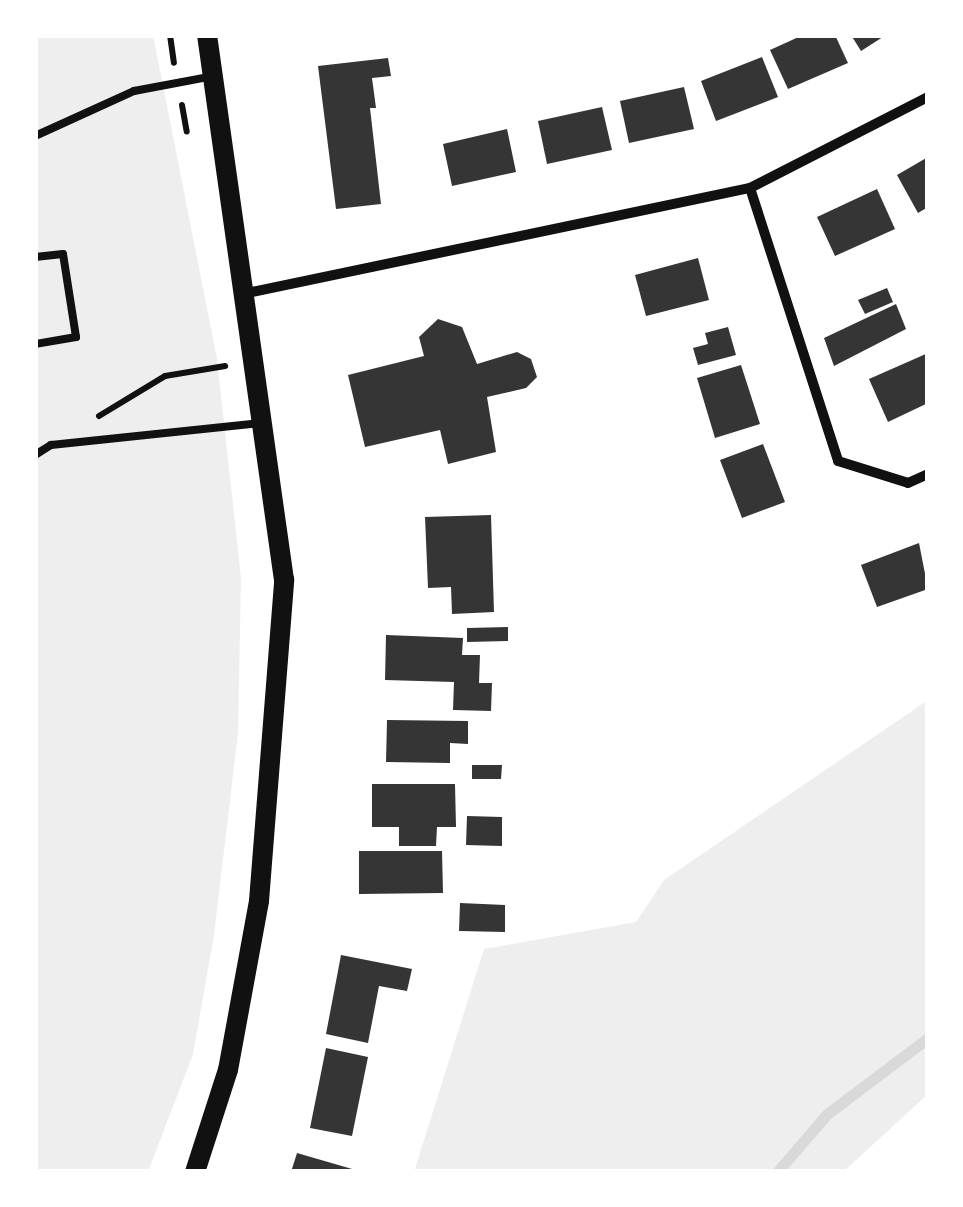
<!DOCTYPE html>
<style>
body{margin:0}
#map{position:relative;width:963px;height:1207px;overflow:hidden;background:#fff;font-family:Figtree,sans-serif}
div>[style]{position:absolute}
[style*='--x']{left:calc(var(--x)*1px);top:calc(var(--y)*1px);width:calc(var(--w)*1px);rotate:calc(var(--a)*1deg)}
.green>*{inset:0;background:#eee}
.stream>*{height:11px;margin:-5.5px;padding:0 5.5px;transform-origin:5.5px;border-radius:5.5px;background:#d9d9d9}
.building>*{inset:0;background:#353535}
.path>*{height:6px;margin:-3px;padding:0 3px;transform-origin:3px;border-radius:3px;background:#111}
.service>*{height:8px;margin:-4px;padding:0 4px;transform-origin:4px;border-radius:4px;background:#111}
.minor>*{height:10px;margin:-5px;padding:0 5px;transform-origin:5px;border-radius:5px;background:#111}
.secondary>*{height:20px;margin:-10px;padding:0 10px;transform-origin:10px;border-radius:10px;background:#111}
span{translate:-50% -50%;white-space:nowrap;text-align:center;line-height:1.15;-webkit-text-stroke:10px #fff;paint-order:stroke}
.frame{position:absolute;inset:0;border:38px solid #fff;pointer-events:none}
</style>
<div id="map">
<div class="green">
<i style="clip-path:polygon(35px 35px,153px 35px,217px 359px,241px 578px,238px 733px,214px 935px,193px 1054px,148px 1172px,35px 1172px)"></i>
<i style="clip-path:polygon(928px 700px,928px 1094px,843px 1172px,414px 1172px,484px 949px,636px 922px,664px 880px)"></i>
</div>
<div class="stream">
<i style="--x:777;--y:1172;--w:77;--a:-49.2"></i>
<i style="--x:827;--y:1114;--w:126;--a:-37"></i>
</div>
<div class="building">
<i style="clip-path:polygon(803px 35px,835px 35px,848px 63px,788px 89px,770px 50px)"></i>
<i style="clip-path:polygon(851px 35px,886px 35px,861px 51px)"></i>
<i style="clip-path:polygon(762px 57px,778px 97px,716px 121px,701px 81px)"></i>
<i style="clip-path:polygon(388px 58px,391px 76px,372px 78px,376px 108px,370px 108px,381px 204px,336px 209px,318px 66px)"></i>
<i style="clip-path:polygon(684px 87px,694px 129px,629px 143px,620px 101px)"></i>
<i style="clip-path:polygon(602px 107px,612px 150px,547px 164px,538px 121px)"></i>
<i style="clip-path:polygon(507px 129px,516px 172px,452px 186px,443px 144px)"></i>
<i style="clip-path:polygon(928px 157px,928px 207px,918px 213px,897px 175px)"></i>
<i style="clip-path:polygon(877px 189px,895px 229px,835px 256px,817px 217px)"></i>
<i style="clip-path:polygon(698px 258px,709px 300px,646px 316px,635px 275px)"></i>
<i style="clip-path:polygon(887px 288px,893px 302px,865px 314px,858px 300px)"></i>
<i style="clip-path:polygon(896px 304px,906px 329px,834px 366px,824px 338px)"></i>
<i style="clip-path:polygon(438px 319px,462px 327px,477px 364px,517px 352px,531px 359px,537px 377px,526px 388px,487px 397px,496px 452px,448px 464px,440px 430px,365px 447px,348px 375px,424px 356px,419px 337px)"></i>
<i style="clip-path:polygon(728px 327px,736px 355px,698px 365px,693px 348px,708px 344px,705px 333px)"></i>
<i style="clip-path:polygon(928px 353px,928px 403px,888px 422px,869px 379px)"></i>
<i style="clip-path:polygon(741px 365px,760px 424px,715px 438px,697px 378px)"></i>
<i style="clip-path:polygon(763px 444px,785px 502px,742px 518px,720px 460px)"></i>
<i style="clip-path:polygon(491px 515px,494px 612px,452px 614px,451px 587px,428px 588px,425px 517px)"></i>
<i style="clip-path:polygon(919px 543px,928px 589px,877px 607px,861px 565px)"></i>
<i style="clip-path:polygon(508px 627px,508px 641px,467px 642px,467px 628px)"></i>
<i style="clip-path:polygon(386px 635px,463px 638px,462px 655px,480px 655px,479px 683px,492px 683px,491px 711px,453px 710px,454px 682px,385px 680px)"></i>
<i style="clip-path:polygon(387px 720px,468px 721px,468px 744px,450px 743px,450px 763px,386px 762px)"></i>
<i style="clip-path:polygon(472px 765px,502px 765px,501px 779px,472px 779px)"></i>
<i style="clip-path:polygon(372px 784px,455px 784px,456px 827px,437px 827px,436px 846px,399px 846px,399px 827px,372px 827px)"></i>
<i style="clip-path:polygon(467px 816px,502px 817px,502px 846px,466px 845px)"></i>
<i style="clip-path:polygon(359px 851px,442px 851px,443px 893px,359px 894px)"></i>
<i style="clip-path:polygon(460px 903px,505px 905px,505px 932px,459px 931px)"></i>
<i style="clip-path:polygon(341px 955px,412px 969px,407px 991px,379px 986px,368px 1043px,326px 1034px)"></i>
<i style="clip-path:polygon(326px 1048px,368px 1057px,352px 1136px,310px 1128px)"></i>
<i style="clip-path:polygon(297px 1153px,359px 1171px,359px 1172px,291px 1172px)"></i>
</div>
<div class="path">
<i style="--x:170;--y:35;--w:28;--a:82"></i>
<i style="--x:182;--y:105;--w:27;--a:80"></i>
<i style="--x:99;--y:416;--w:77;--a:-31.2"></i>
<i style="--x:165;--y:376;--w:61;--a:-9.5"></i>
</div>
<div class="service">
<i style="--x:35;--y:136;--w:109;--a:-24.4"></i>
<i style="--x:134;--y:91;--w:75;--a:-10.7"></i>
<i style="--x:35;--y:257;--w:28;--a:-6"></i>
<i style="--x:63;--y:254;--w:84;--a:81.1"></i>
<i style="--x:76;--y:337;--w:42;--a:170.3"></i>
<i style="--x:35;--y:455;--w:19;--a:-32"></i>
<i style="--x:51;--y:445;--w:212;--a:-6"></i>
</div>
<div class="minor">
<i style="--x:750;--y:188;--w:287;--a:72.1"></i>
<i style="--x:838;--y:461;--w:73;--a:17.4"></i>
<i style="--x:908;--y:483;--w:22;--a:-24"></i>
<i style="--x:247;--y:293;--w:514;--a:-11.79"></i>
<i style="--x:750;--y:188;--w:200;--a:-27.1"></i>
</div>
<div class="secondary">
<i style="--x:195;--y:1172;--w:107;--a:-72.1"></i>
<i style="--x:228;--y:1070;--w:172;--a:-79.6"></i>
<i style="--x:259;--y:901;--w:322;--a:-85.5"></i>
<i style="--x:284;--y:580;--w:550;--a:-98.04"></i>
</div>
<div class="frame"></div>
</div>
